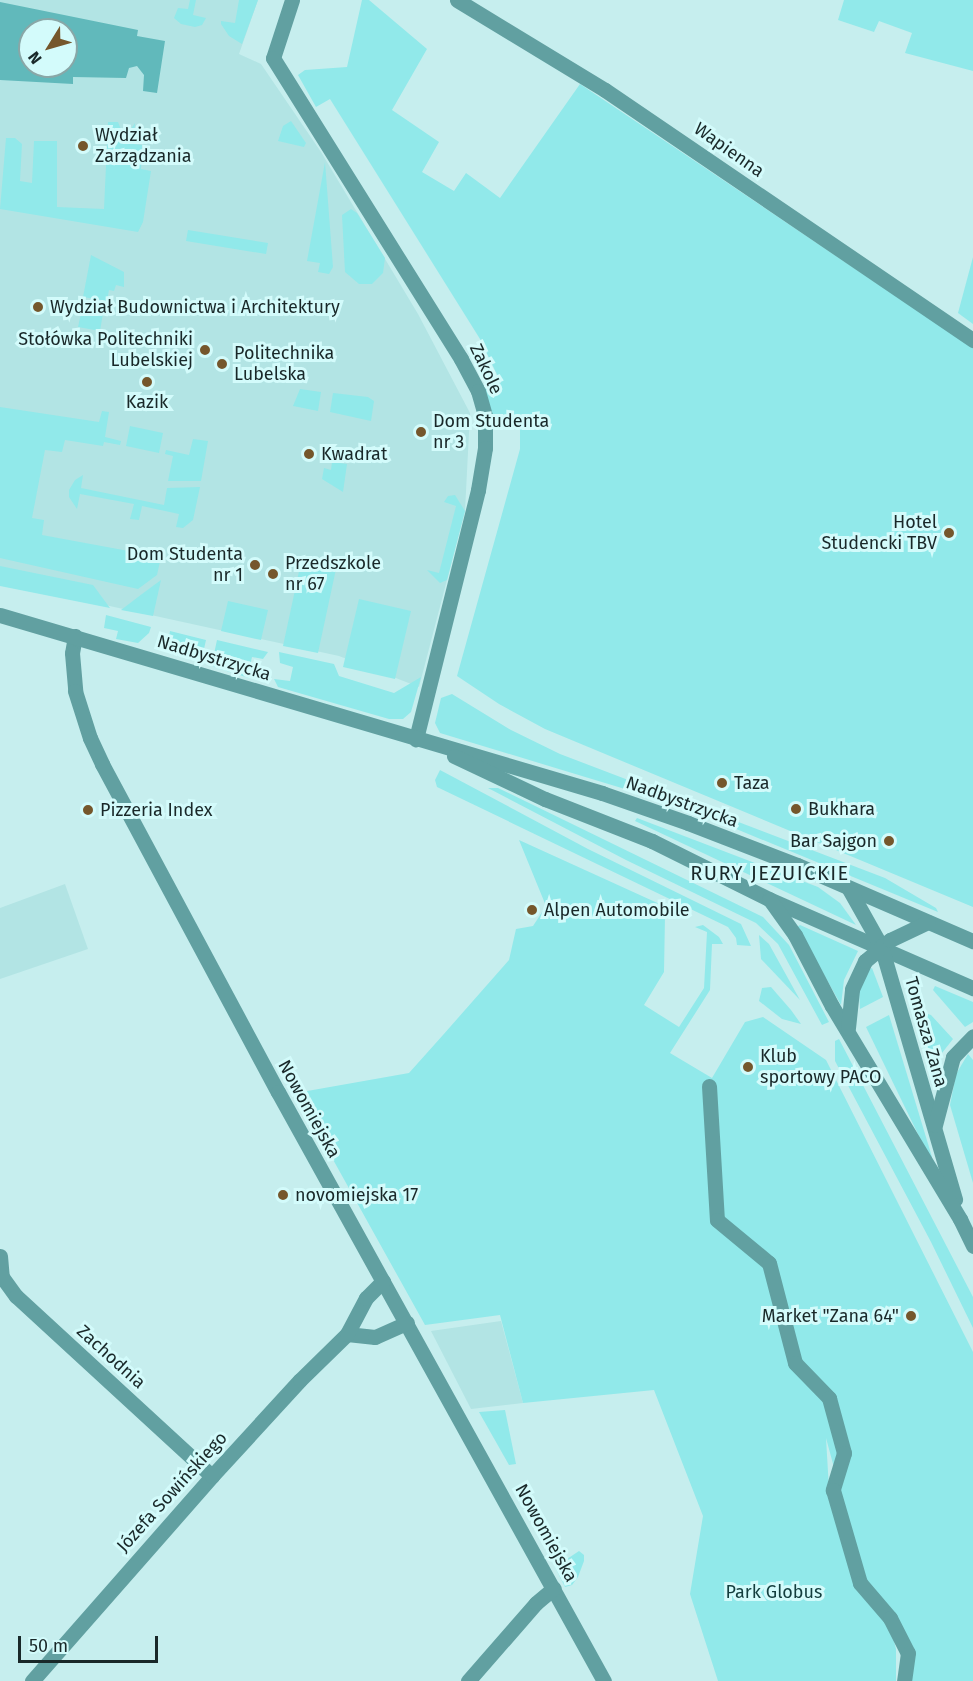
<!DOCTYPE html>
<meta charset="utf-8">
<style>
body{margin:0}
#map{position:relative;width:973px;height:1681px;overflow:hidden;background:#c6eeee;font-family:"Fira Sans",sans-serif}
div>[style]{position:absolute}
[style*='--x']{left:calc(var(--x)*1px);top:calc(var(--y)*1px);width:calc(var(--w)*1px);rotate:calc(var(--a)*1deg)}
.built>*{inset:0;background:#b2e4e4}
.green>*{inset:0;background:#91e9ea}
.forest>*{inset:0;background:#61b9bb}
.minor>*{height:15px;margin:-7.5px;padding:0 7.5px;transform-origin:7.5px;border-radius:7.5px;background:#61a0a1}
.tertiary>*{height:15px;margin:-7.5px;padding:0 7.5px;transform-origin:7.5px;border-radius:7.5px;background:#61a0a1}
.dots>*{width:16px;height:16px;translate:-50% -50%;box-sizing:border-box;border:3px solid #d3fbfb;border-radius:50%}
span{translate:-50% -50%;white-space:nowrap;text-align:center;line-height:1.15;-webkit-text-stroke:6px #d3fbfb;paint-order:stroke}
.poi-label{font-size:18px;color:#192829}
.left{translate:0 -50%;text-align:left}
.right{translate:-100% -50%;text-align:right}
.street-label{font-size:18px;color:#192829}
.park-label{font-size:18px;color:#133e3e}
.neighbourhood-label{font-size:20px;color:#192829;letter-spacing:1.5px}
.north{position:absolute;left:18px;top:18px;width:60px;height:60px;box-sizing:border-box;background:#d3fbfb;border:2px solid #89a7a7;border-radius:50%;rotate:233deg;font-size:16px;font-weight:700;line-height:24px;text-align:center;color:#192829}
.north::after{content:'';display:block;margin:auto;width:21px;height:27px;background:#75572c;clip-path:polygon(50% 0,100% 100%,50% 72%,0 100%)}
.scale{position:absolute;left:18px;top:1636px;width:140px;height:27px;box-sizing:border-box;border:3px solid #192829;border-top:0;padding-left:8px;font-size:18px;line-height:21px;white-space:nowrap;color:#192829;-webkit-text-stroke:4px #d3fbfb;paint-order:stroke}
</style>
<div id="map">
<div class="built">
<i style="clip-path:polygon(evenodd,0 0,258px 0,239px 54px,261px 64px,321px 152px,418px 314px,470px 413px,465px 511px,419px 687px,339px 656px,0 582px,0 0,30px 30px,66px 30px,66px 66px,30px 66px,30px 30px)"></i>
<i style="clip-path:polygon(65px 884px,88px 949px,0 979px,0 908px)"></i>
<i style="clip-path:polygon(501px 1321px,523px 1403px,471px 1409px,431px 1331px)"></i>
</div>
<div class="green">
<i style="clip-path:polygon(190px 0,196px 0,193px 15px,206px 18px,202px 25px,195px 27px,181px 24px,174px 18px,178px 8px,188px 9px)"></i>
<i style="clip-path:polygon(239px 0,258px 0,242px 44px,229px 36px,221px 24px,221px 21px,235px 23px)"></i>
<i style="clip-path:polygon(362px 0,369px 0,427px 49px,392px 110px,439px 142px,422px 172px,454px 191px,466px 173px,500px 198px,580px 84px,973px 348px,973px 907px,545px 729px,499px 704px,457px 676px,520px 449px,520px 414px,485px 416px,478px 391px,501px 383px,480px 339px,330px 99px,316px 107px,298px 75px,305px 70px,347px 67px)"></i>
<i style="clip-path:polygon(844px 0,973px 0,973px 71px,905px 53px,912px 33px,879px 21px,874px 32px,838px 20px)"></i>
<i style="clip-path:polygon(291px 121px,306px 143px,304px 147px,278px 141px,283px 126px)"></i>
<i style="clip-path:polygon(108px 122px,118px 122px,122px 132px,129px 132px,135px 123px,133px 144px,142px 145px,141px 169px,151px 171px,143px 222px,138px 232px,0 209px,6px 138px,15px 138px,22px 144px,20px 181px,32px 183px,34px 141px,57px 141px,57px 207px,104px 209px)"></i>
<i style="clip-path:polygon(325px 162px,333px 267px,329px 274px,318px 272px,320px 263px,307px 261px)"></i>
<i style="clip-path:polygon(351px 209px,357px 213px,385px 258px,383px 273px,372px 284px,359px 284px,345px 272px,342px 215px)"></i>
<i style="clip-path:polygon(188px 230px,268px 243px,266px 254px,186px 241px)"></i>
<i style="clip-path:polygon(91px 255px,124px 272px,124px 287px,116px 285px,114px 291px,109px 290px,107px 301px,83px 297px)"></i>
<i style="clip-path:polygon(973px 257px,973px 324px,958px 313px)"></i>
<i style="clip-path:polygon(82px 309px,103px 313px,100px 331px,78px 327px)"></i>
<i style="clip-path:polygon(300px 389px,321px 392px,318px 411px,293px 406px)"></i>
<i style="clip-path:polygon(333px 393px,368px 397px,374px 401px,371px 421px,330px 412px)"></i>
<i style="clip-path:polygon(0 407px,99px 422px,102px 411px,109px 412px,105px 437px,121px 441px,120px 445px,104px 442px,103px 446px,65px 440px,62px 452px,45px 450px,32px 518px,44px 520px,42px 535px,161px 557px,157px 575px,138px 589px,0 558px)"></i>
<i style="clip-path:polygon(130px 426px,163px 433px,159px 453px,126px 446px)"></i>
<i style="clip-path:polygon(193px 439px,208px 441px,201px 481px,168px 481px,173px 456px,165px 454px,166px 450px,189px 455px)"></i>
<i style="clip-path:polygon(332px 462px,347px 464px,343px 492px,322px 479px,324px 468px,331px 470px)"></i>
<i style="clip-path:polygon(83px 475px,81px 488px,164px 505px,167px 488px,200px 487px,193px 520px,183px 528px,176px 527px,179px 514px,142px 506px,139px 520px,130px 519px,134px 504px,80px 494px,77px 509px,69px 497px,69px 490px,75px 480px)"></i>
<i style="clip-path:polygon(455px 495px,465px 511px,447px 580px,440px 583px,427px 570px,439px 573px,456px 506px,444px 502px,448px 496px)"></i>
<i style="clip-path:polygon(301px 562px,336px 569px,318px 653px,283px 646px)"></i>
<i style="clip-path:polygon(0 566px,93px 585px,110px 608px,0 586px)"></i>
<i style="clip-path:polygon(161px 580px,153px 616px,121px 610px,142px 594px)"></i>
<i style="clip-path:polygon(359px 599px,411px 611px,395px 679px,343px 667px)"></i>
<i style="clip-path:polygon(228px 601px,268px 610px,261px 640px,221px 631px)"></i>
<i style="clip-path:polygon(106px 615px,151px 627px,149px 633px,138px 643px,116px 639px,118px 631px,104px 628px)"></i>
<i style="clip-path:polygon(170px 631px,206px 640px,201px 662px,175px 654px,168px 643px)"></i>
<i style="clip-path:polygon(217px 640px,268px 652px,263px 659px,252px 657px,249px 670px,259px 673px,258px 677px,249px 678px,214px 667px,212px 663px)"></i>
<i style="clip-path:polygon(279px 652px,334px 664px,339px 676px,394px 693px,421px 677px,411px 712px,403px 719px,389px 719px,278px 687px,274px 679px,290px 681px,293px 667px,280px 663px)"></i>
<i style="clip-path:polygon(452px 694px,511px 730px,560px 754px,885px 878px,936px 908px,938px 912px,729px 826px,648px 796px,440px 733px,435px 723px,441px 698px)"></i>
<i style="clip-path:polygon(440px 770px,588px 849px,741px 924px,751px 946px,737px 945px,736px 938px,728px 927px,437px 787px,435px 780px)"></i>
<i style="clip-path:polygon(488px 788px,498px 788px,763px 917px,789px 945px,829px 1022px,822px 1025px,778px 944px,756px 923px,626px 860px)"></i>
<i style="clip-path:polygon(637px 818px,818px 887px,840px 903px,856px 925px,635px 821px)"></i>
<i style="clip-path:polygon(519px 840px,675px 911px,679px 919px,665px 916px,664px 972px,644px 1005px,679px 1027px,704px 988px,707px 932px,695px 927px,703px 925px,719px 937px,723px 944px,712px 944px,710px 990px,670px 1053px,712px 1078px,745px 1022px,763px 1017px,826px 1060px,973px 1352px,973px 1681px,907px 1681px,909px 1647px,866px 1586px,826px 1438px,829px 1489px,854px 1580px,892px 1633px,896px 1649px,896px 1681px,718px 1681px,690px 1594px,703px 1516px,654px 1390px,523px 1403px,500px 1315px,425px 1325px,296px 1093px,409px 1073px,443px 1035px,509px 960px,516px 929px,533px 926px,546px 906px)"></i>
<i style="clip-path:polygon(800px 925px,858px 951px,844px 980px,841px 1005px,797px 927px)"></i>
<i style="clip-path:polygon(759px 935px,769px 944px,800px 1000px,761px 959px)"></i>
<i style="clip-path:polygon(872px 968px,883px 997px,860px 1009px,859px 989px,868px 970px)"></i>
<i style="clip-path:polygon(935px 986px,973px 1002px,973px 1022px,965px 1027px,933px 990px)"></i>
<i style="clip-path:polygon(771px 987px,791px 1010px,801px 1024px,782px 1019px,759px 1001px,762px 988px)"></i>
<i style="clip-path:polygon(912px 1009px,931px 1015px,953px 1039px,942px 1053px,934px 1074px,931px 1073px)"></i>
<i style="clip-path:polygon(889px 1015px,932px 1157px,932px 1163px,866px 1027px)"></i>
<i style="clip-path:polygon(839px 1039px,973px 1297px,973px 1328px,931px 1242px,835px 1061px,835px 1041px)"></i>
<i style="clip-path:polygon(968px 1054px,973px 1060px,973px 1183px,950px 1105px,956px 1074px)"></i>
<i style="clip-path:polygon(505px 1410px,516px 1464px,509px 1465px,479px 1412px)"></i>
<i style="clip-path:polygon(579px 1551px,584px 1555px,584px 1561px,578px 1577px,572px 1585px,565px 1587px,555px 1567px)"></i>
</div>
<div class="forest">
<i style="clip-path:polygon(evenodd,0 2px,138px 30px,137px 36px,165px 41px,157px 93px,143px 91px,144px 75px,137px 66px,129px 68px,126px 78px,73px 77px,73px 84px,0 80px,0 2px,30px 30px,66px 30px,66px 66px,30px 66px,30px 30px)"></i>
</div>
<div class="minor">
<i style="--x:292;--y:0;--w:61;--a:108.1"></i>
<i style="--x:273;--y:58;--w:355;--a:58"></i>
<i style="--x:461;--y:359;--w:36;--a:62"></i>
<i style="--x:478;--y:391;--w:26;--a:74"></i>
<i style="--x:485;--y:416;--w:32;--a:90"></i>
<i style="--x:485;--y:448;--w:43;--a:99.5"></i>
<i style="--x:478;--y:490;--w:257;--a:104"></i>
<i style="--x:457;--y:0;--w:173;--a:31.3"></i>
<i style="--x:605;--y:90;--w:445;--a:34.2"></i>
<i style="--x:75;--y:636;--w:17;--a:100"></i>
<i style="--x:72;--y:653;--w:38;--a:85"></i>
<i style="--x:75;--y:691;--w:49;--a:72.3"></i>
<i style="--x:90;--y:738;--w:29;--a:65"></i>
<i style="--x:102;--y:764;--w:372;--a:61.8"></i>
<i style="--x:278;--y:1092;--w:673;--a:61.04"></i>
<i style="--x:709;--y:1086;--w:134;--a:86.6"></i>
<i style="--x:717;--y:1220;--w:67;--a:39.6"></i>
<i style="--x:769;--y:1263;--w:103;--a:75.4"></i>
<i style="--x:795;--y:1363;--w:49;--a:45.8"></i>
<i style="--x:829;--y:1398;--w:57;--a:74.7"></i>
<i style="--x:844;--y:1453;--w:39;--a:107"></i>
<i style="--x:833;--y:1490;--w:97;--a:73.8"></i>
<i style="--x:860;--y:1583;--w:46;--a:49.4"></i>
<i style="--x:890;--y:1618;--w:39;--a:63"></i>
<i style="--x:908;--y:1653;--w:28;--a:98"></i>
<i style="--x:0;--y:1256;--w:21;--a:85"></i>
<i style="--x:2;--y:1277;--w:24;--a:54"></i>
<i style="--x:16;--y:1296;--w:266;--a:42.6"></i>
<i style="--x:347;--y:1334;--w:28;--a:6"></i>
<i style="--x:375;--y:1337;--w:35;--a:-24"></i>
<i style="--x:32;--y:1681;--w:273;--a:-48.7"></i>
<i style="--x:212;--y:1476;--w:130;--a:-47.5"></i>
<i style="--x:300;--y:1380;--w:66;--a:-44.4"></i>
<i style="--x:347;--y:1334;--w:41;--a:-62.2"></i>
<i style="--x:366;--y:1298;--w:24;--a:-45"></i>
<i style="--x:468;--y:1681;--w:103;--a:-48.9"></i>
<i style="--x:536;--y:1603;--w:23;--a:-40"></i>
</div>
<div class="tertiary">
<i style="--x:0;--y:615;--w:628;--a:16.47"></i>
<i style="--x:602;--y:793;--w:91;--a:19.2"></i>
<i style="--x:688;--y:823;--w:117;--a:21.1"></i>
<i style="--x:797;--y:865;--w:192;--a:23.4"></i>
<i style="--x:454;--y:756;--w:101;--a:25.3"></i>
<i style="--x:545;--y:799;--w:115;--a:21.4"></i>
<i style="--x:652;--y:841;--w:131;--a:26.4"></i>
<i style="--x:769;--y:899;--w:223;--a:23.6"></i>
<i style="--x:849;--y:889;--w:65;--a:60.7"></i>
<i style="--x:881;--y:946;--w:264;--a:73.7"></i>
<i style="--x:770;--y:900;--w:43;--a:54.5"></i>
<i style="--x:795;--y:935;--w:80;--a:62.5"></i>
<i style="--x:832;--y:1006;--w:249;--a:59"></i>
<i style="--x:960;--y:1219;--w:30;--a:64"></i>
<i style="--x:848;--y:1028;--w:39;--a:-84"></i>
<i style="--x:852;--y:989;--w:31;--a:-65"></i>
<i style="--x:865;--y:961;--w:33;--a:-40"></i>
<i style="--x:890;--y:940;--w:42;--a:-25.3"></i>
<i style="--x:935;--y:1125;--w:70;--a:-75.2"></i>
<i style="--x:953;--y:1057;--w:29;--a:-46"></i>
</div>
<div class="dots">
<i style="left:83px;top:146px;background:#75572c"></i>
<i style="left:38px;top:307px;background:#75572c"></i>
<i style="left:205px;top:350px;background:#75572c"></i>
<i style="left:222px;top:364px;background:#75572c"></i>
<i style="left:147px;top:382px;background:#75572c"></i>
<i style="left:421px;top:432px;background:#75572c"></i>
<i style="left:309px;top:454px;background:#75572c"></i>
<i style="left:949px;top:533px;background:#75572c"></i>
<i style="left:255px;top:565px;background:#75572c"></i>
<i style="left:273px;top:574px;background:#75572c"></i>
<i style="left:722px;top:783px;background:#75572c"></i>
<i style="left:796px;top:809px;background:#75572c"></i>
<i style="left:88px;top:810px;background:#75572c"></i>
<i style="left:889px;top:841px;background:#75572c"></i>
<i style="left:532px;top:910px;background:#75572c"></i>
<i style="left:748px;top:1067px;background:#75572c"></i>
<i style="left:283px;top:1195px;background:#75572c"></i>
<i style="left:911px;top:1316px;background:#75572c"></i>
</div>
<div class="poi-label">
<span class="left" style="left:95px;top:146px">Wydział<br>Zarządzania</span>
<span class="left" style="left:50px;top:307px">Wydział Budownictwa i Architektury</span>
<span class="right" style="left:193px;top:350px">Stołówka Politechniki<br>Lubelskiej</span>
<span class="left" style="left:234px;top:364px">Politechnika<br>Lubelska</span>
<span style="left:147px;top:402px">Kazik</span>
<span class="left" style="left:433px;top:432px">Dom Studenta<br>nr 3</span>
<span class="left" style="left:321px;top:454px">Kwadrat</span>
<span class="right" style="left:937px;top:533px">Hotel<br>Studencki TBV</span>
<span class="right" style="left:243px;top:565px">Dom Studenta<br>nr 1</span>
<span class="left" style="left:285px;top:574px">Przedszkole<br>nr 67</span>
<span class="left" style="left:734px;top:783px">Taza</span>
<span class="left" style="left:808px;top:809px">Bukhara</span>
<span class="left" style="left:100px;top:810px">Pizzeria Index</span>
<span class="right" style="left:877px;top:841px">Bar Sajgon</span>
<span class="left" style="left:544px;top:910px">Alpen Automobile</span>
<span class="left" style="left:760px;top:1067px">Klub<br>sportowy PACO</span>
<span class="left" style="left:295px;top:1195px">novomiejska 17</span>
<span class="right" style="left:899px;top:1316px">Market "Zana 64"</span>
</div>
<div class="street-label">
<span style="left:729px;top:150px;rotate:35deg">Wapienna</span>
<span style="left:486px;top:369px;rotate:65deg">Zakole</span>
<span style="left:214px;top:658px;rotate:17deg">Nadbystrzycka</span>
<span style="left:682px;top:802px;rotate:20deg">Nadbystrzycka</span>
<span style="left:926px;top:1032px;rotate:74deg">Tomasza Zana</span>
<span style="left:309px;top:1109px;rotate:61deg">Nowomiejska</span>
<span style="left:111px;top:1357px;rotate:42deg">Zachodnia</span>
<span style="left:172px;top:1492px;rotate:-48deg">Józefa Sowińskiego</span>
<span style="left:546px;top:1533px;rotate:61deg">Nowomiejska</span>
</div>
<div class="park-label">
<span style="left:774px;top:1592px">Park Globus</span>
</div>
<div class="neighbourhood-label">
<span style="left:770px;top:873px">RURY JEZUICKIE</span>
</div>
<div class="north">N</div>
<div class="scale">50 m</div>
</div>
